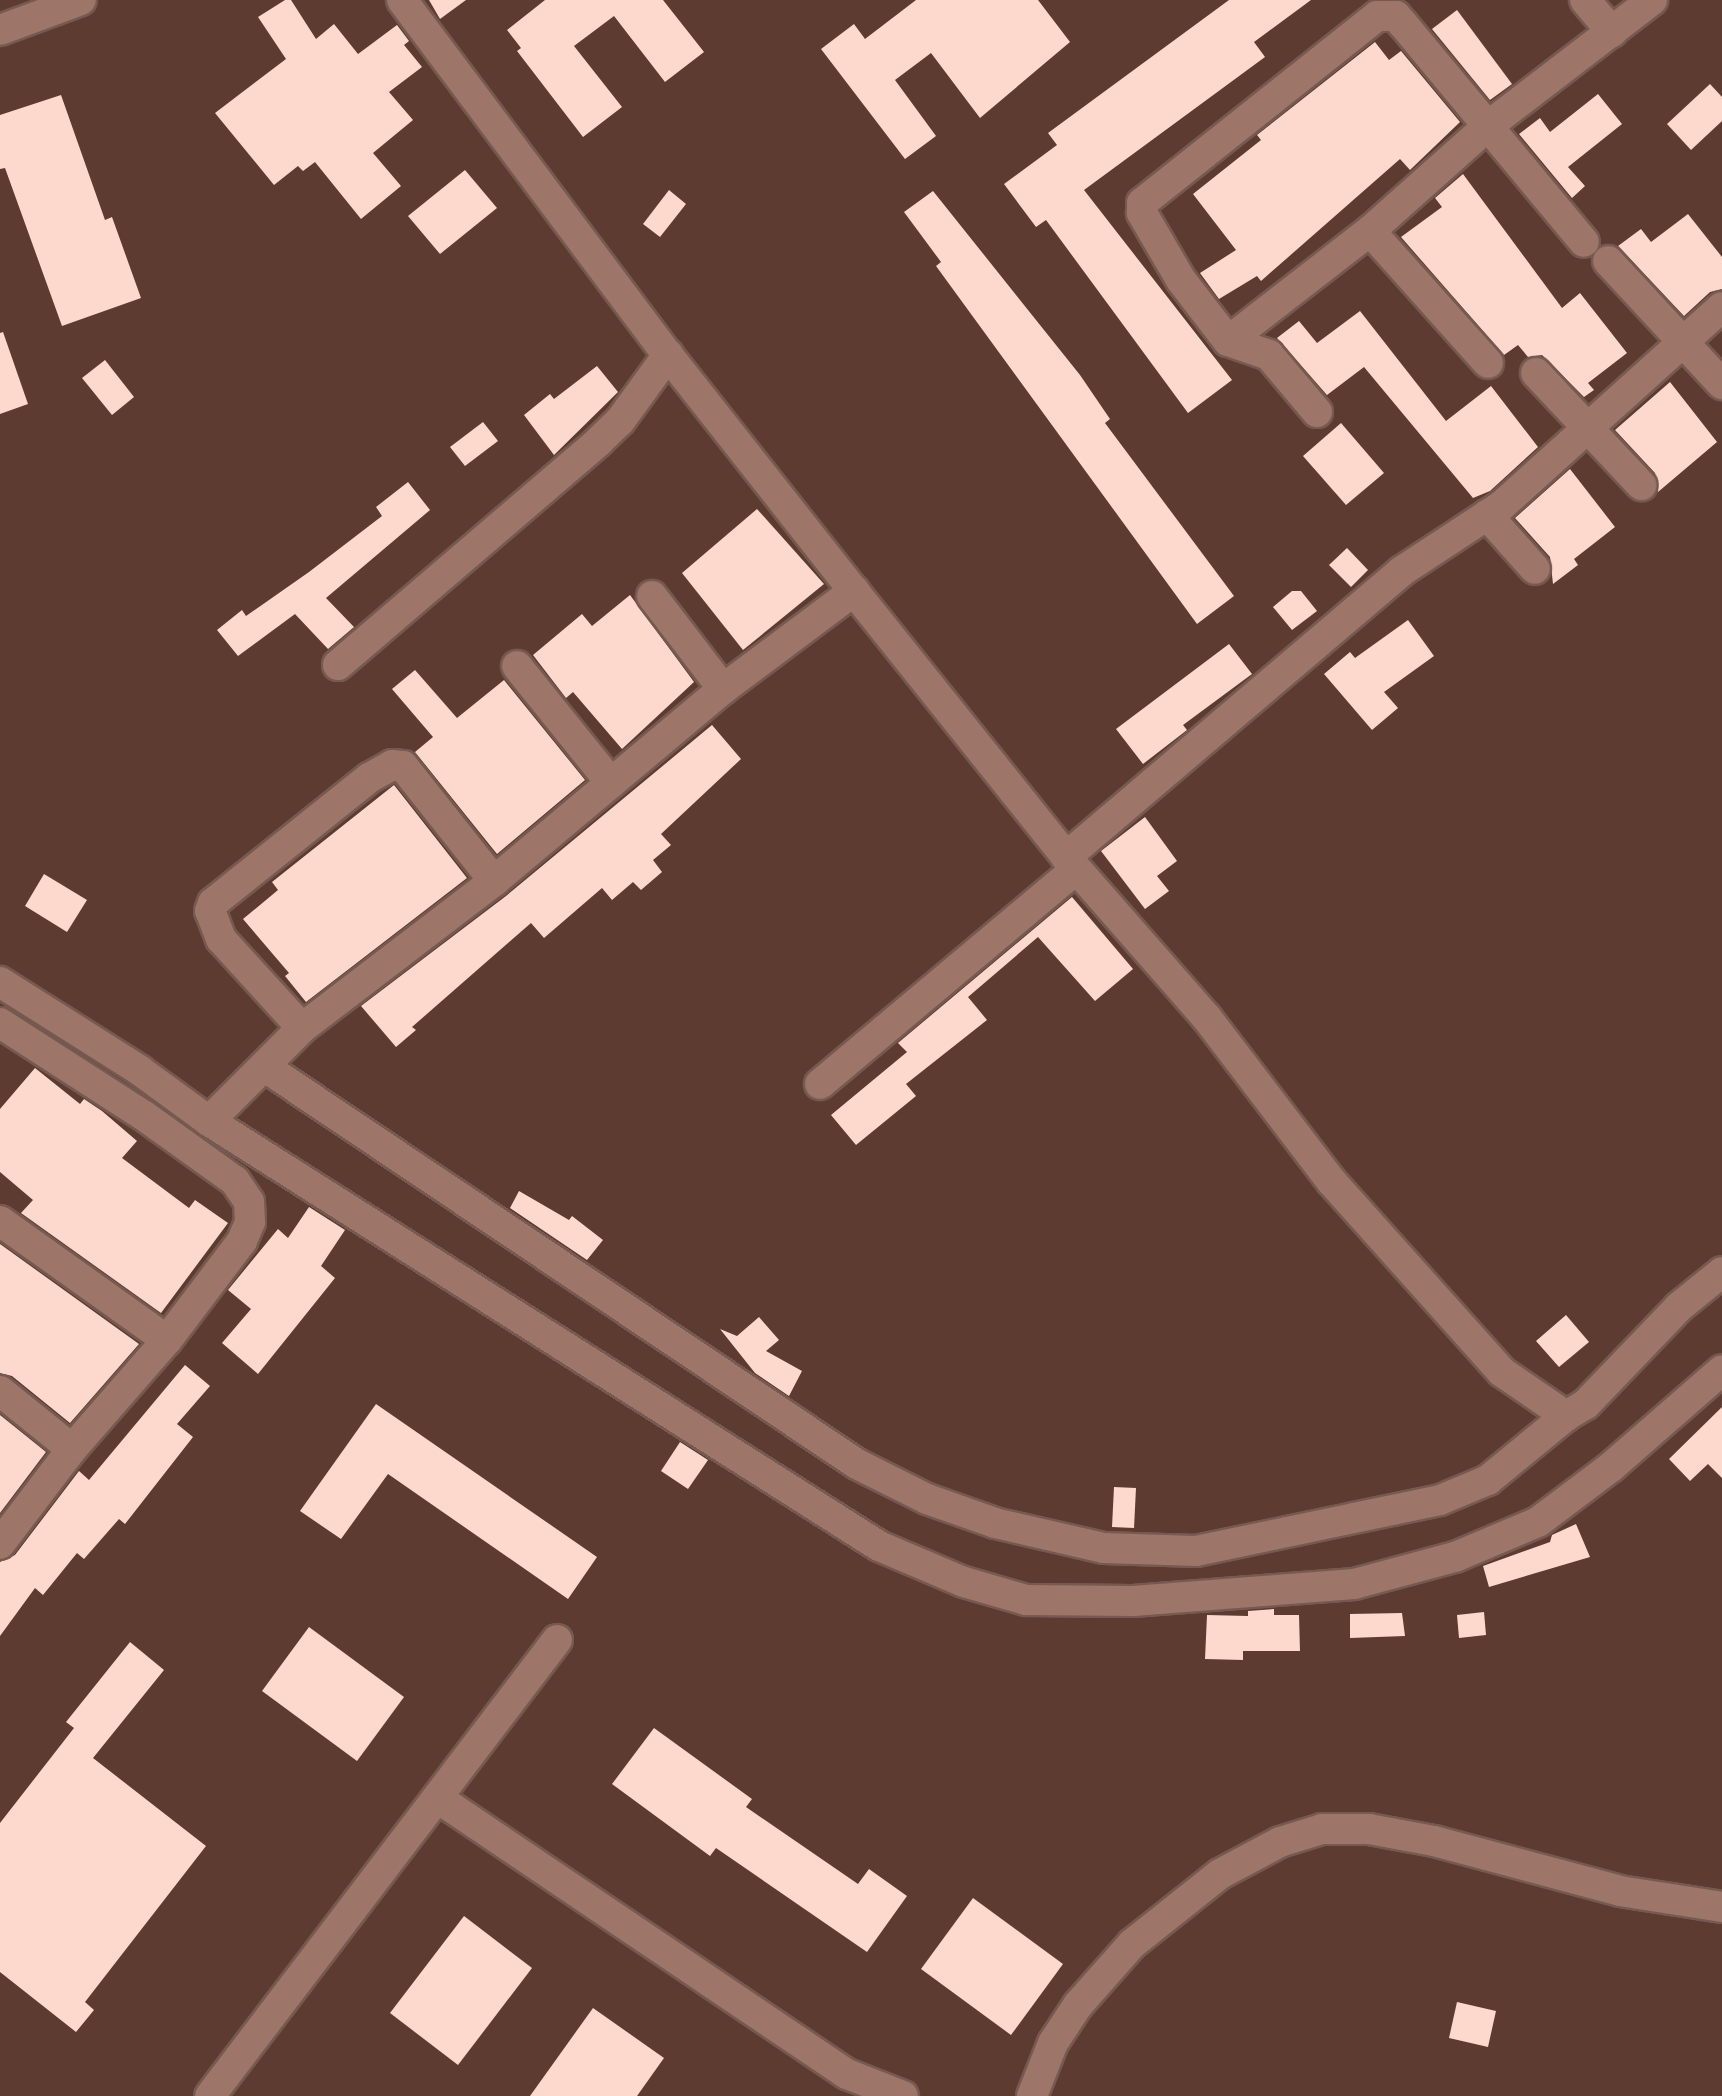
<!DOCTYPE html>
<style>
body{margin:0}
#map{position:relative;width:1722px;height:2096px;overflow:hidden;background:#5e3b30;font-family:"PT Sans",sans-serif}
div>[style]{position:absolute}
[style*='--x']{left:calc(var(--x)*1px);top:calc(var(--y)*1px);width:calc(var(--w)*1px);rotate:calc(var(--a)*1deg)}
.building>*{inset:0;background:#fcd8cd}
.roads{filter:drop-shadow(2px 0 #765950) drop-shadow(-2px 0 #765950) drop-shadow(0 2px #765950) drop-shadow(0 -2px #765950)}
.minor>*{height:30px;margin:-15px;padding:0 15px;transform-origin:15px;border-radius:15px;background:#9d7569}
span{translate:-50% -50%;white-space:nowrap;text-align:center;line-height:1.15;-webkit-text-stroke:10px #372722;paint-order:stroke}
</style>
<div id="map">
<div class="building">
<i style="clip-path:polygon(285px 0,291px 0,316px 39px,334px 24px,358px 54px,397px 25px,409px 41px,404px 45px,422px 67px,389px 92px,413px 120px,373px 153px,401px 186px,361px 219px,315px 162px,303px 171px,298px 166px,274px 185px,215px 113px,286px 59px,258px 17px)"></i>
<i style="clip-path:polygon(429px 0,466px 0,440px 19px)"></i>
<i style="clip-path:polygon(545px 0,663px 0,704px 52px,665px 82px,614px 16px,574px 46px,622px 107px,583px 137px,517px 51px,521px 48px,507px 30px)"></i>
<i style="clip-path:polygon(916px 0,1038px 0,1070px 42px,980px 118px,931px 53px,895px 80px,936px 136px,905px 159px,821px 49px,854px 24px,865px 39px)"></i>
<i style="clip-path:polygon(1229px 0,1311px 0,1254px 42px,1265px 57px,1084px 190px,1232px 380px,1188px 413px,1046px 220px,1036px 227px,1004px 184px,1057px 145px,1048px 133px)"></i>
<i style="clip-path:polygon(1457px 10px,1512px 84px,1490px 100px,1432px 29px)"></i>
<i style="clip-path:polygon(1375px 42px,1389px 60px,1401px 51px,1460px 122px,1410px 170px,1400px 159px,1261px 281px,1257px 276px,1219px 299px,1200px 273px,1236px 250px,1193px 194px,1261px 140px,1257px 135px)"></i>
<i style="clip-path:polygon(1710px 84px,1722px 97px,1722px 121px,1691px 150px,1667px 124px)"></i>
<i style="clip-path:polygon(1598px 94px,1622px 124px,1568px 167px,1585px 186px,1572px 198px,1519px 134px,1540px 118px,1550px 132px)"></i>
<i style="clip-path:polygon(61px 95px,105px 220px,112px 217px,141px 298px,62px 326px,5px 168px,0 169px,0 115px)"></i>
<i style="clip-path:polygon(465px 170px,497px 208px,440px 254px,408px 216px)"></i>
<i style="clip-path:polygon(1463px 174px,1562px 308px,1580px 293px,1627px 353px,1588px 383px,1594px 390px,1584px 397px,1542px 355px,1528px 357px,1518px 345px,1504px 355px,1401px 237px,1442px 207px,1435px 198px)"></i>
<i style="clip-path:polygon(669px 190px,686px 204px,660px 237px,643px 224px)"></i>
<i style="clip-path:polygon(933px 191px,1080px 375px,1110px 419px,1105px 423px,1234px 596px,1197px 624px,936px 266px,941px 262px,904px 212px)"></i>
<i style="clip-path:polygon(1688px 214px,1722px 257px,1722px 289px,1710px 292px,1684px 316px,1618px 246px,1641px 229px,1651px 242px)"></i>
<i style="clip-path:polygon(1360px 311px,1446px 421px,1491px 386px,1538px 447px,1490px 491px,1473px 498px,1364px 367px,1327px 395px,1277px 338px,1299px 321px,1317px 343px)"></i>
<i style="clip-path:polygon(3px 332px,28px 404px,0 414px,0 333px)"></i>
<i style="clip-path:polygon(105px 360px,134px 397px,112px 415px,82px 378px)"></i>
<i style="clip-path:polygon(597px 366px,618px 392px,554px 455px,524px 415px,550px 394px,554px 399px)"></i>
<i style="clip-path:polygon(1670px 382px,1717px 442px,1658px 492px,1655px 473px,1615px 430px)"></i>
<i style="clip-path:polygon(483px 422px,498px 441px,465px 466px,450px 447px)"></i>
<i style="clip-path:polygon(1341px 423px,1384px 473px,1346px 505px,1303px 456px)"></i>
<i style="clip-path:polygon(1570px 469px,1615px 527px,1574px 559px,1578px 565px,1553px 584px,1550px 557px,1515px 518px)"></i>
<i style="clip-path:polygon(408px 482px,430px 510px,326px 598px,354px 627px,328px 649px,295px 614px,238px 656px,217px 630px,242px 610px,246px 616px,309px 572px,382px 516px,376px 507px)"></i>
<i style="clip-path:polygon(757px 509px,824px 584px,743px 650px,682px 573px)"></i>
<i style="clip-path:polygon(1347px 548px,1368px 570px,1351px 587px,1329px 565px)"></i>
<i style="clip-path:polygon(1292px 591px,1301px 591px,1317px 611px,1292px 630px,1273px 607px)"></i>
<i style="clip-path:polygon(630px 595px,694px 682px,622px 749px,573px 692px,566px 698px,533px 655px,582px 614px,592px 626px)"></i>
<i style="clip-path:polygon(1408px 620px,1434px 656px,1384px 692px,1398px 708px,1372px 730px,1324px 674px,1350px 652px,1355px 658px)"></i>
<i style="clip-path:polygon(1229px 644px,1252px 674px,1183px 725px,1187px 730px,1143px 764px,1116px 729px)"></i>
<i style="clip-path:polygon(415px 670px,457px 718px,504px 680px,585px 780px,497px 854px,415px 752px,433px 737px,392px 689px)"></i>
<i style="clip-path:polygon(712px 725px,741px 759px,661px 834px,671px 845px,653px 860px,662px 872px,641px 890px,633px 882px,612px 900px,602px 888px,544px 938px,531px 923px,412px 1027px,416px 1030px,396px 1047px,361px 1006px,506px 896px)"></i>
<i style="clip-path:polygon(394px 785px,467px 878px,306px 1002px,285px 976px,289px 973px,243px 919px,278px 890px,272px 882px)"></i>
<i style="clip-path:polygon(1145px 817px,1177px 861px,1157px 876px,1169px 891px,1145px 909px,1101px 851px)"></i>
<i style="clip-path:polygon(44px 874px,87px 900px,67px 932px,25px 906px)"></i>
<i style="clip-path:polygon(1072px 897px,1133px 969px,1095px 1001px,1038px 937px,968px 997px,987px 1020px,906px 1084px,916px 1096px,856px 1145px,831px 1115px,907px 1052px,898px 1043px)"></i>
<i style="clip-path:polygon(35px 1068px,80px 1104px,84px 1099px,102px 1111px,137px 1141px,122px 1158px,189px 1208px,195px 1200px,228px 1223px,161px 1313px,21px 1213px,33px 1200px,0 1172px,0 1109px)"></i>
<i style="clip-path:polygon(519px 1191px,569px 1220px,572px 1216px,603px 1240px,587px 1260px,510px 1208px)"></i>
<i style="clip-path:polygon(309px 1207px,345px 1230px,321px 1266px,335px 1278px,258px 1374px,222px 1343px,251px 1309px,228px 1290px,278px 1229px,288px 1238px)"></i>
<i style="clip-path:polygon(0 1244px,139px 1344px,70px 1423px,12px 1376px,0 1373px)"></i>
<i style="clip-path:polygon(1566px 1315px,1589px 1342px,1559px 1367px,1536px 1341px)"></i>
<i style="clip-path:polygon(759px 1317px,779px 1340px,766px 1351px,802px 1371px,789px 1396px,755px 1373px,720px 1329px,737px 1336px)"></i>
<i style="clip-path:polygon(185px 1365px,210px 1386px,177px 1424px,193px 1437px,125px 1524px,119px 1519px,84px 1559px,77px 1553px,43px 1595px,35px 1588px,0 1636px,0 1562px,15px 1555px,79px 1471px,89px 1480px)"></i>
<i style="clip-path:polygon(376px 1404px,597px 1557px,568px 1599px,388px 1474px,341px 1539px,300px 1511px)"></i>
<i style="clip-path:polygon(1722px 1407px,1722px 1478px,1708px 1464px,1690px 1481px,1669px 1459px)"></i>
<i style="clip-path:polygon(0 1415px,46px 1452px,0 1513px)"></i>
<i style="clip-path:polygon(680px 1442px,708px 1460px,688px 1489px,661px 1471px)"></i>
<i style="clip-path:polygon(1114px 1487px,1136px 1488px,1134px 1528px,1112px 1527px)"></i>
<i style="clip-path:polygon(1576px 1524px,1590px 1557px,1489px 1587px,1483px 1566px,1550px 1542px,1552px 1535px)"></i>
<i style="clip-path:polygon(1274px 1609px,1274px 1615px,1299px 1615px,1300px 1651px,1243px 1651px,1243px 1660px,1205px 1659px,1207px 1615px,1248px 1616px,1248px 1611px)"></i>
<i style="clip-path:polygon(1484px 1612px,1486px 1635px,1459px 1638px,1457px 1615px)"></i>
<i style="clip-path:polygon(1402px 1613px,1405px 1636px,1350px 1638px,1350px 1614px)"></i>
<i style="clip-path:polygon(309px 1627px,404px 1697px,357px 1761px,262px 1691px)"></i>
<i style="clip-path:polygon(130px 1642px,164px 1670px,93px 1758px,206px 1846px,85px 2002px,94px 2010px,76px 2032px,0 1972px,0 1823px,74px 1728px,66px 1722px)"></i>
<i style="clip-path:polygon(654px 1728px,752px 1799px,746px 1807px,858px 1884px,869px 1869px,907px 1896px,867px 1952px,716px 1848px,710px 1856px,612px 1784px)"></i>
<i style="clip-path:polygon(973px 1898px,1063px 1964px,1011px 2035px,921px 1969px)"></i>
<i style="clip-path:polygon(464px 1916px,532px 1968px,458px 2065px,390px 2013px)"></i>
<i style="clip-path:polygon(1457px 2002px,1496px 2011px,1488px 2047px,1449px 2038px)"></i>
<i style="clip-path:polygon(593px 2008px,664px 2058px,637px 2096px,530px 2096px)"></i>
</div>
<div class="roads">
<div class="minor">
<i style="--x:402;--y:0;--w:444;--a:53.2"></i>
<i style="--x:668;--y:355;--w:300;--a:51.8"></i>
<i style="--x:1585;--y:0;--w:42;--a:49.8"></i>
<i style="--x:0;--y:30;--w:86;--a:-20.3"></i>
<i style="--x:1370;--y:231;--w:177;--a:48.2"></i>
<i style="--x:1608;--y:261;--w:168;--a:47.2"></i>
<i style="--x:1228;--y:341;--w:77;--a:-127.6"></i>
<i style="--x:1181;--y:280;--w:78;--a:-120.2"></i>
<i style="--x:1142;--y:213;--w:10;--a:-90"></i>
<i style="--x:1142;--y:203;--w:300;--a:-38.5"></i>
<i style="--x:1377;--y:16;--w:19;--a:0"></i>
<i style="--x:1396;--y:16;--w:11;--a:49"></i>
<i style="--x:1403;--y:24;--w:283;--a:50.3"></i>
<i style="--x:1536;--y:373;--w:154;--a:46.8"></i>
<i style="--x:1317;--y:412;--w:75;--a:-130.1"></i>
<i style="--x:1269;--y:355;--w:43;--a:-161.1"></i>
<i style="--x:1228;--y:341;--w:180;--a:-37.8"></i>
<i style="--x:1370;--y:231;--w:158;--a:-41.7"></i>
<i style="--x:1488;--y:126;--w:207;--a:-37.5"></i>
<i style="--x:1487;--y:515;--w:72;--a:48.4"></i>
<i style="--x:652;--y:596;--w:117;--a:52.6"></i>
<i style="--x:338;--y:665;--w:343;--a:-40.6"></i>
<i style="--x:598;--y:442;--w:30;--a:-44"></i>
<i style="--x:620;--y:421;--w:82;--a:-54"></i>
<i style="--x:517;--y:666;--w:150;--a:51.2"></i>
<i style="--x:1066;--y:857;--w:441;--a:-40.4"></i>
<i style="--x:1402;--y:571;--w:118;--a:-33.3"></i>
<i style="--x:1501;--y:506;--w:297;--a:-42"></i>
<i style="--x:0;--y:982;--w:165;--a:32.3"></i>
<i style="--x:139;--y:1070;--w:87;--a:36.1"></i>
<i style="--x:209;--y:1121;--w:793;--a:32.39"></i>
<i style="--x:879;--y:1546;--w:92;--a:23"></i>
<i style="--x:964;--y:1582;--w:65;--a:16.2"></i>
<i style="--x:1026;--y:1600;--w:107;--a:0.5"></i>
<i style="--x:1133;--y:1601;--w:222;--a:-4.4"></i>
<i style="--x:1354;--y:1584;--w:105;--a:-15"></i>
<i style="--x:1455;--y:1557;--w:90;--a:-22.9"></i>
<i style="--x:1538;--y:1522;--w:91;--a:-37"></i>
<i style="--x:1611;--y:1467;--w:147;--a:-41.1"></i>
<i style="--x:0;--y:1023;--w:170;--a:32.8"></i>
<i style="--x:143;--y:1115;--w:113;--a:35.7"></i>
<i style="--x:235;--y:1181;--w:25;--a:56"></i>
<i style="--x:249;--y:1202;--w:20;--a:87"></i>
<i style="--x:250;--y:1222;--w:21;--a:113"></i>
<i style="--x:242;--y:1241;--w:124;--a:127.1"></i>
<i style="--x:167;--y:1340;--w:145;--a:131.1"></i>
<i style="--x:72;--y:1449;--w:119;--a:127.2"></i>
<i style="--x:302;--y:1028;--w:120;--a:-132.3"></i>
<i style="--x:221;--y:939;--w:30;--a:-111"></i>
<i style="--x:210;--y:911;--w:9;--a:-69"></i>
<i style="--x:213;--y:903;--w:200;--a:-38.7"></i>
<i style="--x:369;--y:778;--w:26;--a:-29"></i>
<i style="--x:392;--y:765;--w:11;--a:5"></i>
<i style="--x:403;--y:766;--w:147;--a:51.6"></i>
<i style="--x:265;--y:1067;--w:713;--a:33.85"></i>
<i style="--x:857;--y:1464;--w:78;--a:26.6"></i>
<i style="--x:927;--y:1499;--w:72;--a:19.4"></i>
<i style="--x:995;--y:1523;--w:112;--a:12.9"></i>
<i style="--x:1104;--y:1548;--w:92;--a:1.9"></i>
<i style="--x:1196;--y:1551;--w:249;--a:-11.8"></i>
<i style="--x:1440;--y:1500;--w:52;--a:-22.6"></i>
<i style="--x:1488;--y:1480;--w:101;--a:-39.4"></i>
<i style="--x:820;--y:1084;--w:334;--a:-40"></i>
<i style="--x:209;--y:1121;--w:132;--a:-45"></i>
<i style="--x:302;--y:1028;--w:242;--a:-37.4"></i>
<i style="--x:494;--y:881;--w:299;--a:-40"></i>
<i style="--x:723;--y:689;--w:164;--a:-36.8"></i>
<i style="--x:854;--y:591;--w:340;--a:51.4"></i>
<i style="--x:1066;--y:857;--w:214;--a:48.8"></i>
<i style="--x:1207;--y:1018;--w:206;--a:52.7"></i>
<i style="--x:1332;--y:1182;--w:255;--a:48.2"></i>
<i style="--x:1502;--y:1372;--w:78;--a:34.5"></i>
<i style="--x:1566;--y:1416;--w:23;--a:-31"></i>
<i style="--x:1586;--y:1404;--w:134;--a:-46.2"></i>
<i style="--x:1679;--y:1307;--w:55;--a:-39.1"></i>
<i style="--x:0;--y:1221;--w:205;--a:35.5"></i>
<i style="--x:0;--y:1391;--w:92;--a:38.9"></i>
<i style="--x:439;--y:1799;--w:492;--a:34"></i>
<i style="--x:847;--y:2074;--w:60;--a:21.4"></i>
<i style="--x:210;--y:2096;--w:573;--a:-52.73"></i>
<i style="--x:1032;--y:2096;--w:57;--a:-68.4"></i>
<i style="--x:1053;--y:2043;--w:45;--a:-56.7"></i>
<i style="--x:1078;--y:2005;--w:81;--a:-48.5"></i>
<i style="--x:1132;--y:1944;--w:112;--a:-38.5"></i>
<i style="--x:1220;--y:1874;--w:68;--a:-28.1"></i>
<i style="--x:1280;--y:1842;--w:44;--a:-17.2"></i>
<i style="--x:1322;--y:1829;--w:47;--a:0"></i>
<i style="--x:1369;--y:1829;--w:66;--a:10.5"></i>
<i style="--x:1434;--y:1841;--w:193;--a:15"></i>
<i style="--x:1620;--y:1891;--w:103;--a:8.9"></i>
</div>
</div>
</div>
